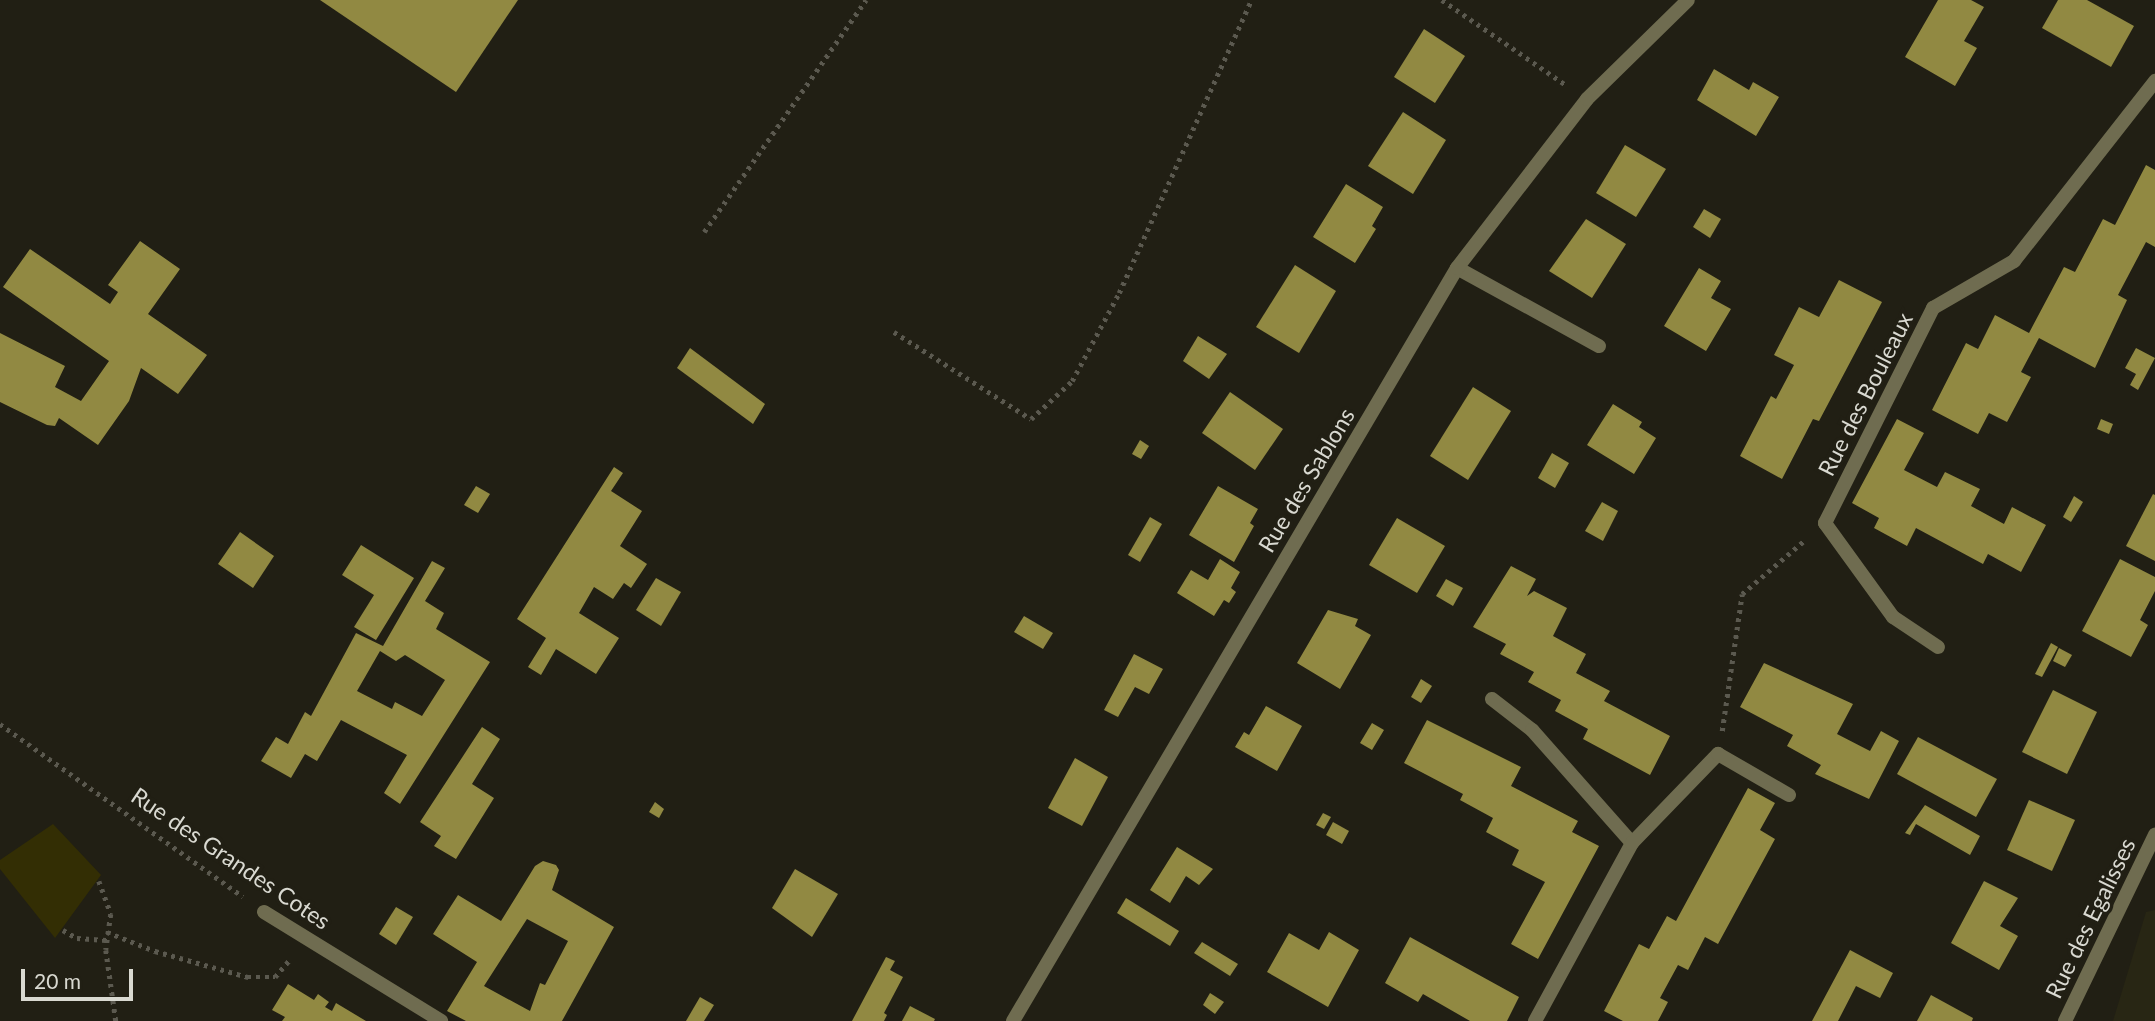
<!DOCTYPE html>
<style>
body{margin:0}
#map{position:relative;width:2155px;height:1021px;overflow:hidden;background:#211f14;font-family:Lato,sans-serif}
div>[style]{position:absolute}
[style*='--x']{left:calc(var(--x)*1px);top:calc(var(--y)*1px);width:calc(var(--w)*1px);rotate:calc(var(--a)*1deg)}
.built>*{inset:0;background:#282614}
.green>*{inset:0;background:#332e04}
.building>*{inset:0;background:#918942}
.path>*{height:4.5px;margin-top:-2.25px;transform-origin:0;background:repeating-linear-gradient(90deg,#5b594f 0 3.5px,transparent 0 8.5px)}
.street>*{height:14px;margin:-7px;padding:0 7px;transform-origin:7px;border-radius:7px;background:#6f6c50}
span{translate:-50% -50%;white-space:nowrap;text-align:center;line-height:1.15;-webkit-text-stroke:7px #211f14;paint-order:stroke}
.street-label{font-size:23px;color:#d9d9d1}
.scale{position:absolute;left:21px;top:969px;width:112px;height:32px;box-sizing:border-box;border:4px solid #d9d9d1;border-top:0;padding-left:9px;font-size:21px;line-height:24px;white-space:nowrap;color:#d9d9d1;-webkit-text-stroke:5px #211f14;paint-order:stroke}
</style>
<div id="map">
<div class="built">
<i style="clip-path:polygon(2155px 910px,2155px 1021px,2113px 1021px,2146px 912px)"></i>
</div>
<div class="green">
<i style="clip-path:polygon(53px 824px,101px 875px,55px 938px,0 869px,0 860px)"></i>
</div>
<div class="building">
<i style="clip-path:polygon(320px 0,518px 0,456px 92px)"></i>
<i style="clip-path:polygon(1938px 0,1971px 0,1984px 7px,1964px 41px,1977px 48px,1955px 86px,1905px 57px)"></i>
<i style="clip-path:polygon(2058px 0,2087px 0,2134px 26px,2111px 67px,2042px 28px)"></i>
<i style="clip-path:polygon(1424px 29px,1465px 56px,1435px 103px,1394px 77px)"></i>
<i style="clip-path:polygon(1714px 69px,1749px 90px,1753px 82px,1779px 97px,1756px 136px,1697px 100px)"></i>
<i style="clip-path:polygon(1403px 112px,1446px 140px,1413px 194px,1368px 166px)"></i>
<i style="clip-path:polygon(1625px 145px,1666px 169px,1636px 217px,1596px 193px)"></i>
<i style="clip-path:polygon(2146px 165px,2155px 170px,2155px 247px,2146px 242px,2118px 295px,2127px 300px,2095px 368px,2039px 338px,2021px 372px,2031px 377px,2007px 422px,1989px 413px,1978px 434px,1932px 410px,1966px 343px,1978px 349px,1995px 315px,2029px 333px,2064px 267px,2075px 272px,2103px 219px,2115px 225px)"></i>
<i style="clip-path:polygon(1346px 184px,1383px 207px,1372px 226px,1376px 229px,1355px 263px,1313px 237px)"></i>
<i style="clip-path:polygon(1704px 209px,1721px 219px,1710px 238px,1693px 227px)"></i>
<i style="clip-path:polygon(1586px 219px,1626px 244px,1592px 298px,1549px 271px)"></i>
<i style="clip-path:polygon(140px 241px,180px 269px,148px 314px,207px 355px,178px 394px,141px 368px,129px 401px,98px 445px,59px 418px,55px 426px,47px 425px,0 402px,0 333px,65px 366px,55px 387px,81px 401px,109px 361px,3px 287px,30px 249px,110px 304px,118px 292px,108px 285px)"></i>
<i style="clip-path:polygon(1295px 265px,1336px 291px,1299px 353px,1256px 327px)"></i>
<i style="clip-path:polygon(1699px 268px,1721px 281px,1711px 298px,1731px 309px,1706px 351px,1664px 326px)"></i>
<i style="clip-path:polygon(1839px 280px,1882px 302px,1819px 421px,1813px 419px,1782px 479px,1740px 456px,1771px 396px,1776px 399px,1794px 365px,1774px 355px,1799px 307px,1819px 317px)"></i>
<i style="clip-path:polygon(1198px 336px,1227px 354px,1209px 379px,1183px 361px)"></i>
<i style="clip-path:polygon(690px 348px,765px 404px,753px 424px,677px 368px)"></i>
<i style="clip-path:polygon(2136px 348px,2155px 358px,2138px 390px,2130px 385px,2136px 374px,2125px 368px)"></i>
<i style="clip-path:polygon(1473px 387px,1511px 411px,1468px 480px,1430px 456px)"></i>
<i style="clip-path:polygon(1230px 392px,1283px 429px,1255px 470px,1202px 433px)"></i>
<i style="clip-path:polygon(1613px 404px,1642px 422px,1639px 427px,1656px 438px,1634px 474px,1587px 445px)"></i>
<i style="clip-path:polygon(1897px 419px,1924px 433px,1904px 470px,1937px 487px,1945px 472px,1980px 489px,1971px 506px,2004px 524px,2012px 507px,2046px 525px,2021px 572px,1988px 554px,1983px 564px,1916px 528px,1907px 546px,1874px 528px,1879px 518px,1852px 503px)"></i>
<i style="clip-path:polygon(2101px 419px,2113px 424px,2109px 434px,2097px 429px)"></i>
<i style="clip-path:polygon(1140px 440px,1149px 446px,1141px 459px,1132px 454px)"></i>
<i style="clip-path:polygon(1552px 453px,1569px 463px,1555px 488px,1538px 478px)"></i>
<i style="clip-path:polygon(614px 467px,623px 473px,611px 491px,642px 511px,620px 546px,647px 564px,631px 588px,624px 583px,613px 599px,594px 587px,579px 613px,619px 638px,596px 674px,556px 649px,541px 675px,528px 667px,546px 638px,517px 619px)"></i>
<i style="clip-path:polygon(476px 486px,490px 494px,478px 513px,464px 505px)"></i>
<i style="clip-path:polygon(1218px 486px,1258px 509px,1250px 523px,1254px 526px,1234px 562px,1189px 535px)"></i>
<i style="clip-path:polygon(2153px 494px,2155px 495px,2155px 561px,2126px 546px)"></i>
<i style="clip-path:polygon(2074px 496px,2083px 502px,2071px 522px,2063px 517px)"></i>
<i style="clip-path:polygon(1602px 502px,1618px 511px,1603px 541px,1585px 531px)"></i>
<i style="clip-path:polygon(1150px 517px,1162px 524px,1140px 562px,1128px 555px)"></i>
<i style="clip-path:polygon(1397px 518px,1445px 546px,1417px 593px,1369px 565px)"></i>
<i style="clip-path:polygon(240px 532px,274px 556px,253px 588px,218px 564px)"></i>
<i style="clip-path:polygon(361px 545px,414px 578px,376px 640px,354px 627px,374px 595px,342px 575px)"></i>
<i style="clip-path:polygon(1220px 559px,1240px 572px,1231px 588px,1236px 592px,1229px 603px,1224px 600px,1214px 616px,1177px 593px,1191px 570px,1208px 580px)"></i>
<i style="clip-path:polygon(2120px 559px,2155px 577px,2155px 591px,2140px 620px,2148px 625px,2131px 657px,2082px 631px)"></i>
<i style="clip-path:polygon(evenodd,432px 561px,445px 568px,425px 601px,444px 613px,436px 629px,490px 662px,400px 804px,384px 793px,407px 755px,341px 720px,317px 761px,305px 754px,291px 778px,261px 761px,276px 737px,288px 744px,305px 712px,311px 716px,356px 633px,383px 646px,432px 561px,380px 651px,396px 661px,405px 655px,445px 680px,422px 716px,395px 702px,392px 709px,357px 691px,380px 651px)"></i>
<i style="clip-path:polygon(1511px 566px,1536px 579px,1527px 596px,1534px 591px,1567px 608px,1553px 636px,1586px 654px,1576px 673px,1610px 691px,1604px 701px,1670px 736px,1650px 775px,1583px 739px,1588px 729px,1555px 711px,1561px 700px,1528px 682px,1534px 672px,1500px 654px,1506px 644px,1473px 627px)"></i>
<i style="clip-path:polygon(656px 578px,681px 592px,661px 626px,636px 610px)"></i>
<i style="clip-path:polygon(1446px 579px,1463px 588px,1453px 606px,1436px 596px)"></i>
<i style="clip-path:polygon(1328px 610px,1358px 619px,1355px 626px,1371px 635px,1340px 689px,1297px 663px)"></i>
<i style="clip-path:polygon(1024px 616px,1053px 633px,1043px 649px,1014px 632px)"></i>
<i style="clip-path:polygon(2051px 643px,2058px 647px,2042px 677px,2035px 674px)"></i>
<i style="clip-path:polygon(2059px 648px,2072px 655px,2065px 667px,2053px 661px)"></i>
<i style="clip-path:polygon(1134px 654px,1163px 669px,1149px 694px,1135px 687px,1118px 717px,1104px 710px)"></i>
<i style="clip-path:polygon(1764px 663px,1853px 704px,1837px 734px,1870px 751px,1881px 731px,1899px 741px,1869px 799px,1815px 774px,1821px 765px,1787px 746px,1793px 735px,1740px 707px)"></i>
<i style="clip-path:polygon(1421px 679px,1432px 686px,1421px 703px,1411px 697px)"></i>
<i style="clip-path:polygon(2053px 690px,2097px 712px,2067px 774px,2022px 752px)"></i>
<i style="clip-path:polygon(1266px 706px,1302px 726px,1277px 771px,1235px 747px,1244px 732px,1249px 735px)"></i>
<i style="clip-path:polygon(1427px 720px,1521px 767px,1511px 786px,1578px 821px,1572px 832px,1599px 846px,1538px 959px,1511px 944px,1545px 882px,1512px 865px,1519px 850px,1486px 832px,1493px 818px,1460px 800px,1463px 794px,1404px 763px)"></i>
<i style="clip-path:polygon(1372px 723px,1384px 730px,1372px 750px,1360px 743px)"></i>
<i style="clip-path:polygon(482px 727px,500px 739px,472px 784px,494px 798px,456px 859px,434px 846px,441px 836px,420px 822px)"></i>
<i style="clip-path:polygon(1918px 737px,1997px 779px,1976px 817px,1897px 774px)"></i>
<i style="clip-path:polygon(1075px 758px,1108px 777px,1082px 826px,1048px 808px)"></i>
<i style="clip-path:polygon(1748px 788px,1775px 803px,1760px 830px,1775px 839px,1718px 944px,1705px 937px,1688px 970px,1678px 965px,1660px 998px,1668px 1002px,1658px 1021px,1623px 1021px,1604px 1011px,1639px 944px,1649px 949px,1667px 916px,1676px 921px)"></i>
<i style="clip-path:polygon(2029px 800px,2075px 820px,2052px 871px,2007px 850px)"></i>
<i style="clip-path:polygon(655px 802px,664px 809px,659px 818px,649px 812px)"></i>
<i style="clip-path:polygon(1925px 805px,1980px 836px,1970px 855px,1916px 824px,1910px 835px,1905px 833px)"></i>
<i style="clip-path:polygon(1323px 813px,1331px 817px,1324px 829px,1316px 825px)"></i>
<i style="clip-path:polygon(1333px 822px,1349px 831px,1342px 844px,1326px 835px)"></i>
<i style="clip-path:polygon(1177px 847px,1213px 869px,1199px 885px,1186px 876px,1170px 903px,1150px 890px)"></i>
<i style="clip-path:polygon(evenodd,543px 861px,556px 865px,559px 870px,552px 890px,614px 927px,562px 1021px,466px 1021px,447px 1011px,477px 962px,433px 934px,458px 895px,501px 921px,535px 866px,543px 861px,527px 919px,568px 941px,545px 985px,540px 983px,530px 1011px,484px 986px,527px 919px)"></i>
<i style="clip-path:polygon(795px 869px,838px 894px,812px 937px,772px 908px)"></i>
<i style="clip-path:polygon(1984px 881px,2018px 898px,2000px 926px,2018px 936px,1999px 970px,1951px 943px)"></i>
<i style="clip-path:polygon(1126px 898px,1179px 931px,1170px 946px,1117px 913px)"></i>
<i style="clip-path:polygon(396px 907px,413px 917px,396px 945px,379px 934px)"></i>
<i style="clip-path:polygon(1329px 932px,1359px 950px,1328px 1007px,1267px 972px,1289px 933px,1319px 950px)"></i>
<i style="clip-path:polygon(1410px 937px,1519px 997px,1507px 1021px,1470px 1021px,1423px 994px,1418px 1002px,1385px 983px)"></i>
<i style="clip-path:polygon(1202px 942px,1238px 964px,1230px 976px,1194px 953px)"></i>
<i style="clip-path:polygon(1850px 950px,1893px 973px,1880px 998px,1856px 986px,1838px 1021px,1812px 1021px)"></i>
<i style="clip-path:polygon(886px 957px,895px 961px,890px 970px,903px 977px,884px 1013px,887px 1015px,884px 1021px,852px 1021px)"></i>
<i style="clip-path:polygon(288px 984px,314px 1000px,318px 994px,329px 1002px,325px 1007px,332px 1011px,336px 1003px,366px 1021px,282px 1021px,285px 1017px,272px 1010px)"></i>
<i style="clip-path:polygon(1210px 993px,1224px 1002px,1215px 1014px,1203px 1005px)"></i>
<i style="clip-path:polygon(1931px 995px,1973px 1018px,1972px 1021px,1917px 1021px)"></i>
<i style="clip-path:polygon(700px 997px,714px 1005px,704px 1021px,686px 1021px)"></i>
<i style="clip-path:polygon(910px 1006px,935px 1019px,934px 1021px,902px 1021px)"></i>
</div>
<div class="path">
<i style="--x:1442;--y:0;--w:150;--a:34.4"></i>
<i style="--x:704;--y:232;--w:283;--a:-55.1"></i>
<i style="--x:894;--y:332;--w:162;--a:32.4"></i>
<i style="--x:1031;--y:419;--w:56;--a:-42.8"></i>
<i style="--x:1072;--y:381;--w:100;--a:-61.9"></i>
<i style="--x:1119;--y:293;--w:321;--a:-65.7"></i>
<i style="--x:0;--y:724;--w:298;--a:35.4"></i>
<i style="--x:1722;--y:731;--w:138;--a:-81.7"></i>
<i style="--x:1742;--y:594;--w:83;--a:-40.6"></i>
<i style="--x:99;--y:881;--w:35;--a:70"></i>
<i style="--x:111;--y:914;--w:36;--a:98"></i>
<i style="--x:106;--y:950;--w:72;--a:82"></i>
<i style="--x:63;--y:930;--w:16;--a:30"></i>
<i style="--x:77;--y:938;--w:29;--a:4"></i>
<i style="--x:107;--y:932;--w:52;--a:21.6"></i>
<i style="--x:155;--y:951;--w:97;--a:15.6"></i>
<i style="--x:248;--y:977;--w:27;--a:0"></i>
<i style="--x:275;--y:977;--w:23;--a:-50"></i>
</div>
<div class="street">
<i style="--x:1457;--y:268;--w:162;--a:28.8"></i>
<i style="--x:1938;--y:647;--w:54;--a:-146.3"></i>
<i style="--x:1893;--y:617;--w:116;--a:-125.9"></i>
<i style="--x:1825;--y:523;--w:241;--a:-63.3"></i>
<i style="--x:1933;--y:308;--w:94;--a:-30.1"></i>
<i style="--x:2014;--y:261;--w:229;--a:-51.9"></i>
<i style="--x:1492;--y:699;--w:51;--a:37.8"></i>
<i style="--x:1532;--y:730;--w:151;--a:48.5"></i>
<i style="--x:264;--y:912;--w:208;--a:31.6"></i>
<i style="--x:1013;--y:1021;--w:874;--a:-59.47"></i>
<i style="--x:1457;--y:268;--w:213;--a:-52.4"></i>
<i style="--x:1587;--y:99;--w:141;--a:-44.4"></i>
<i style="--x:1535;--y:1021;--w:203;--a:-61.4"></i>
<i style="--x:1632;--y:843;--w:124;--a:-46"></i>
<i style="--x:1718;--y:754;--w:82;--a:30"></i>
<i style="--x:2065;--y:1021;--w:207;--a:-64.2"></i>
</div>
<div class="street-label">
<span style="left:1865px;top:394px;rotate:-63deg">Rue des Bouleaux</span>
<span style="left:1306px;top:480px;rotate:-59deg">Rue des Sablons</span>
<span style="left:231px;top:858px;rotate:34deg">Rue des Grandes Cotes</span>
<span style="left:2090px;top:918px;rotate:-64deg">Rue des Egalisses</span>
</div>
<div class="scale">20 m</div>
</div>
